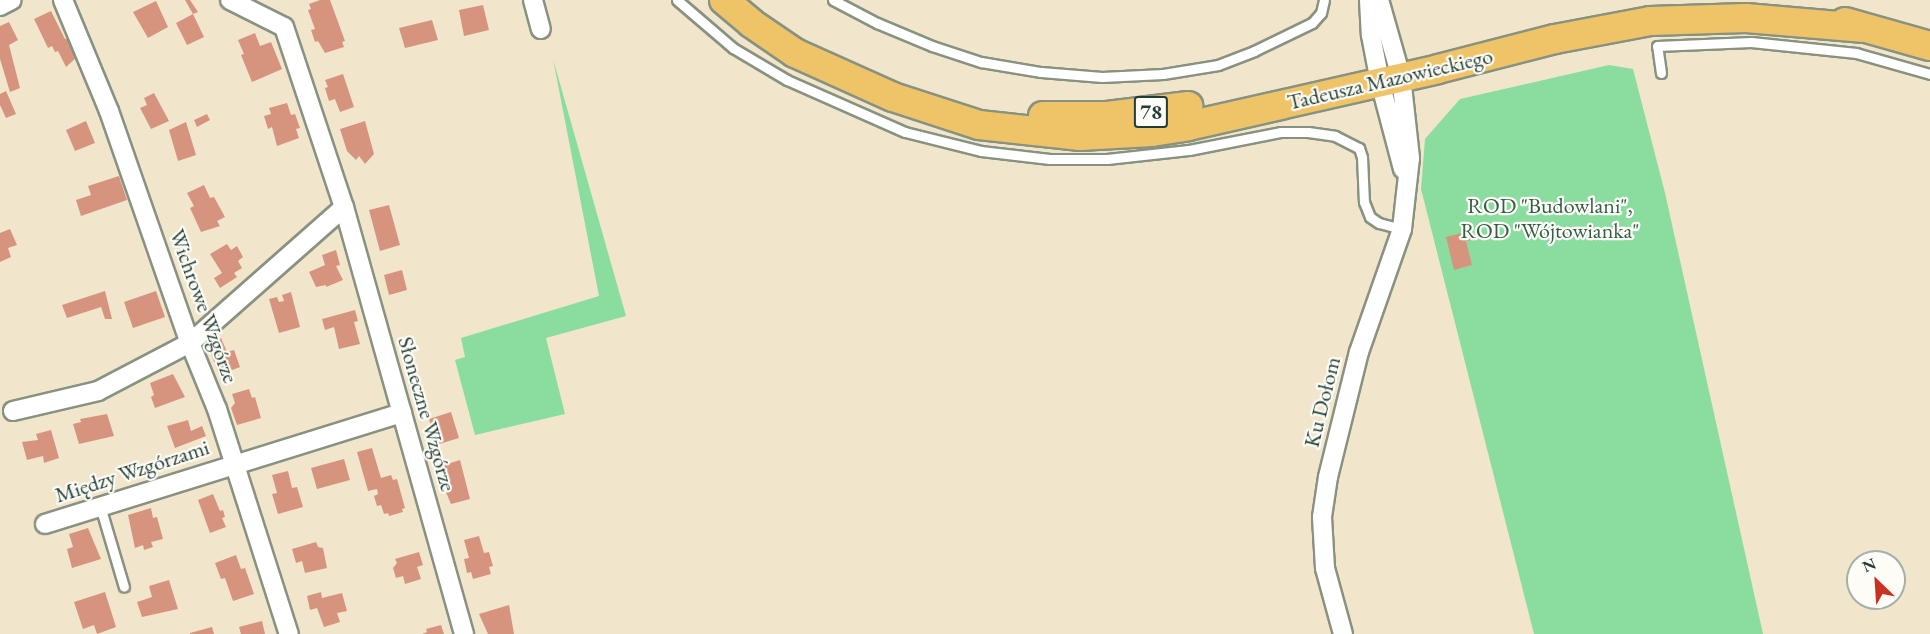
<!DOCTYPE html>
<meta charset="utf-8">
<style>
body{margin:0}
#map{position:relative;width:1930px;height:634px;overflow:hidden;background:#f1e6cb;font-family:"EB Garamond",serif}
div>[style]{position:absolute}
[style*='--x']{left:calc(var(--x)*1px);top:calc(var(--y)*1px);width:calc(var(--w)*1px);rotate:calc(var(--a)*1deg)}
.green>*{inset:0;background:#8add9e}
.building>*{inset:0;background:#d6947e}
.roads{filter:drop-shadow(2px 0 #889280) drop-shadow(-2px 0 #889280) drop-shadow(0 2px #889280) drop-shadow(0 -2px #889280)}
.service>*{height:9px;margin:-4.5px;padding:0 4.5px;transform-origin:4.5px;border-radius:4.5px;background:#fff}
.minor>*{height:18px;margin:-9px;padding:0 9px;transform-origin:9px;border-radius:9px;background:#fff}
.primary>*{height:28px;margin:-14px;padding:0 14px;transform-origin:14px;border-radius:14px;background:#efc469}
span{translate:-50% -50%;white-space:nowrap;text-align:center;line-height:1.15;-webkit-text-stroke:4.5px #fdfcf7;paint-order:stroke}
.shield-label span{padding:2px 4px;background:#fdfcf7;border:2px solid;border-radius:4px;-webkit-text-stroke-width:0}
.shield-label{font-size:21px;color:#1f3d34;font-weight:700}
.street-label{font-size:22px;color:#1f3d34}
.park-label{font-size:22px;color:#345d49}
.north{position:absolute;left:1846px;top:550px;width:60px;height:60px;box-sizing:border-box;background:#fdfcf7;border:2px solid #a4b0a9;border-radius:50%;rotate:335deg;font-size:16px;font-weight:700;line-height:24px;text-align:center;color:#1f3d34}
.north::after{content:'';display:block;margin:auto;width:21px;height:27px;background:#c8321e;clip-path:polygon(50% 0,100% 100%,50% 72%,0 100%)}
</style>
<div id="map">
<div class="green">
<i style="clip-path:polygon(553px 59px,626px 316px,546px 338px,565px 414px,475px 435px,455px 360px,465px 357px,461px 338px,599px 296px)"></i>
<i style="clip-path:polygon(1609px 65px,1633px 69px,1665px 193px,1763px 634px,1534px 634px,1421px 189px,1425px 139px,1460px 99px)"></i>
</div>
<div class="building">
<i style="clip-path:polygon(185px 0,190px 0,198px 12px,193px 14px,204px 37px,187px 45px,176px 23px,193px 14px)"></i>
<i style="clip-path:polygon(320px 0,330px 0,345px 41px,342px 42px,344px 47px,325px 53px,318px 41px,315px 42px,311px 30px,315px 29px,308px 10px,311px 9px,309px 4px)"></i>
<i style="clip-path:polygon(156px 1px,168px 27px,148px 38px,133px 12px)"></i>
<i style="clip-path:polygon(483px 5px,489px 30px,464px 36px,459px 10px)"></i>
<i style="clip-path:polygon(51px 11px,65px 39px,69px 38px,78px 56px,66px 67px,58px 51px,55px 52px,52px 46px,48px 48px,34px 19px)"></i>
<i style="clip-path:polygon(432px 20px,438px 40px,405px 48px,399px 28px)"></i>
<i style="clip-path:polygon(9px 22px,18px 40px,9px 45px,20px 88px,10px 92px,0 59px,0 26px)"></i>
<i style="clip-path:polygon(255px 33px,260px 46px,271px 42px,282px 69px,252px 82px,241px 55px,244px 54px,238px 40px)"></i>
<i style="clip-path:polygon(343px 74px,354px 107px,340px 112px,335px 99px,329px 101px,325px 88px,328px 87px,325px 80px)"></i>
<i style="clip-path:polygon(6px 91px,16px 114px,6px 118px,0 105px,0 94px)"></i>
<i style="clip-path:polygon(154px 93px,169px 121px,151px 129px,140px 108px,147px 105px,144px 98px)"></i>
<i style="clip-path:polygon(287px 103px,291px 115px,295px 114px,300px 128px,296px 129px,299px 138px,277px 146px,272px 127px,268px 129px,264px 116px,271px 114px,269px 108px)"></i>
<i style="clip-path:polygon(207px 114px,210px 120px,197px 127px,194px 120px)"></i>
<i style="clip-path:polygon(86px 121px,95px 143px,75px 151px,66px 130px)"></i>
<i style="clip-path:polygon(365px 121px,374px 154px,365px 164px,359px 156px,356px 160px,347px 151px,340px 129px)"></i>
<i style="clip-path:polygon(186px 122px,196px 155px,178px 161px,169px 130px)"></i>
<i style="clip-path:polygon(119px 176px,127px 200px,81px 216px,76px 200px,91px 195px,88px 186px)"></i>
<i style="clip-path:polygon(204px 185px,210px 198px,214px 197px,225px 217px,217px 221px,220px 226px,201px 232px,190px 208px,194px 206px,187px 193px)"></i>
<i style="clip-path:polygon(389px 205px,400px 245px,380px 251px,369px 210px)"></i>
<i style="clip-path:polygon(10px 229px,17px 245px,8px 248px,11px 257px,0 262px,0 233px)"></i>
<i style="clip-path:polygon(1469px 231px,1471px 240px,1466px 241px,1472px 265px,1454px 270px,1446px 237px)"></i>
<i style="clip-path:polygon(227px 244px,231px 250px,237px 246px,243px 257px,238px 261px,242px 268px,234px 273px,237px 277px,220px 288px,214px 278px,222px 273px,210px 254px)"></i>
<i style="clip-path:polygon(336px 250px,340px 265px,336px 266px,343px 280px,326px 287px,326px 285px,316px 287px,309px 272px,325px 265px,322px 255px)"></i>
<i style="clip-path:polygon(402px 270px,407px 290px,389px 295px,384px 275px)"></i>
<i style="clip-path:polygon(105px 291px,112px 319px,105px 319px,101px 307px,67px 318px,62px 305px)"></i>
<i style="clip-path:polygon(156px 291px,165px 317px,133px 328px,124px 302px)"></i>
<i style="clip-path:polygon(291px 292px,300px 327px,279px 333px,269px 299px,277px 297px,279px 302px,284px 301px,282px 295px)"></i>
<i style="clip-path:polygon(355px 310px,358px 321px,354px 322px,360px 344px,339px 349px,334px 327px,325px 330px,322px 319px)"></i>
<i style="clip-path:polygon(221px 338px,227px 352px,234px 350px,240px 367px,219px 375px,207px 343px)"></i>
<i style="clip-path:polygon(173px 374px,185px 397px,155px 408px,151px 397px,154px 395px,150px 383px)"></i>
<i style="clip-path:polygon(249px 389px,252px 398px,255px 397px,261px 418px,237px 425px,231px 408px,235px 403px,232px 394px)"></i>
<i style="clip-path:polygon(451px 412px,459px 438px,436px 445px,429px 419px)"></i>
<i style="clip-path:polygon(107px 414px,114px 436px,79px 444px,73px 424px,81px 422px,80px 419px)"></i>
<i style="clip-path:polygon(188px 420px,191px 431px,202px 426px,206px 436px,175px 448px,167px 426px)"></i>
<i style="clip-path:polygon(51px 430px,59px 458px,44px 463px,43px 456px,27px 460px,22px 442px,38px 440px,36px 434px)"></i>
<i style="clip-path:polygon(372px 448px,381px 478px,391px 475px,393px 480px,397px 479px,405px 508px,402px 509px,403px 512px,389px 516px,388px 513px,384px 514px,381px 505px,377px 506px,374px 496px,378px 494px,377px 489px,368px 491px,357px 452px)"></i>
<i style="clip-path:polygon(344px 459px,350px 480px,317px 489px,311px 468px)"></i>
<i style="clip-path:polygon(460px 460px,470px 499px,451px 504px,442px 483px,445px 482px,441px 466px)"></i>
<i style="clip-path:polygon(288px 471px,292px 488px,297px 487px,303px 507px,278px 514px,272px 494px,277px 493px,272px 475px)"></i>
<i style="clip-path:polygon(213px 494px,220px 511px,223px 510px,225px 517px,222px 518px,226px 527px,210px 533px,198px 500px)"></i>
<i style="clip-path:polygon(151px 508px,153px 518px,157px 517px,163px 539px,151px 542px,153px 547px,144px 550px,143px 545px,135px 548px,128px 515px)"></i>
<i style="clip-path:polygon(88px 528px,101px 559px,72px 568px,67px 549px,73px 547px,69px 534px)"></i>
<i style="clip-path:polygon(479px 536px,484px 553px,489px 552px,493px 566px,489px 567px,491px 574px,473px 579px,471px 572px,467px 573px,464px 559px,469px 558px,464px 540px)"></i>
<i style="clip-path:polygon(316px 542px,318px 547px,323px 548px,327px 568px,305px 573px,302px 561px,296px 563px,292px 549px)"></i>
<i style="clip-path:polygon(419px 552px,423px 565px,417px 567px,421px 579px,405px 584px,403px 576px,396px 578px,393px 568px,397px 563px,395px 559px)"></i>
<i style="clip-path:polygon(236px 555px,241px 569px,245px 568px,254px 594px,233px 601px,225px 578px,221px 579px,215px 563px)"></i>
<i style="clip-path:polygon(169px 580px,178px 609px,142px 617px,137px 602px,152px 597px,149px 586px)"></i>
<i style="clip-path:polygon(105px 592px,116px 627px,97px 634px,94px 625px,83px 629px,74px 602px)"></i>
<i style="clip-path:polygon(321px 592px,322px 598px,342px 593px,347px 611px,337px 613px,340px 622px,324px 627px,317px 608px,310px 610px,307px 596px)"></i>
<i style="clip-path:polygon(509px 605px,514px 634px,488px 634px,479px 614px)"></i>
<i style="clip-path:polygon(262px 621px,265px 634px,241px 634px,239px 627px)"></i>
<i style="clip-path:polygon(441px 625px,444px 634px,422px 634px,427px 632px,426px 629px)"></i>
<i style="clip-path:polygon(212px 627px,214px 634px,190px 634px,190px 633px)"></i>
</div>
<div class="roads">
<div class="service">
<i style="--x:677;--y:0;--w:74;--a:40.6"></i>
<i style="--x:733;--y:48;--w:63;--a:30.7"></i>
<i style="--x:787;--y:80;--w:129;--a:23.8"></i>
<i style="--x:905;--y:132;--w:78;--a:14"></i>
<i style="--x:981;--y:151;--w:69;--a:6.6"></i>
<i style="--x:1050;--y:159;--w:57;--a:0"></i>
<i style="--x:1107;--y:159;--w:82;--a:-6.3"></i>
<i style="--x:1189;--y:150;--w:94;--a:-11.1"></i>
<i style="--x:1281;--y:132;--w:27;--a:0"></i>
<i style="--x:1308;--y:132;--w:27;--a:8"></i>
<i style="--x:1335;--y:136;--w:27;--a:27"></i>
<i style="--x:1359;--y:148;--w:9;--a:72"></i>
<i style="--x:1362;--y:157;--w:45;--a:87.5"></i>
<i style="--x:1364;--y:202;--w:16;--a:68"></i>
<i style="--x:1370;--y:217;--w:11;--a:34"></i>
<i style="--x:1379;--y:223;--w:24;--a:15"></i>
<i style="--x:833;--y:0;--w:50;--a:27.6"></i>
<i style="--x:877;--y:23;--w:60;--a:22.7"></i>
<i style="--x:932;--y:46;--w:52;--a:18.1"></i>
<i style="--x:981;--y:62;--w:61;--a:9.5"></i>
<i style="--x:1041;--y:72;--w:61;--a:4.7"></i>
<i style="--x:1102;--y:77;--w:61;--a:-2.8"></i>
<i style="--x:1163;--y:74;--w:56;--a:-9.3"></i>
<i style="--x:1218;--y:65;--w:39;--a:-21"></i>
<i style="--x:1254;--y:51;--w:64;--a:-25.8"></i>
<i style="--x:1312;--y:23;--w:13;--a:-48"></i>
<i style="--x:1321;--y:13;--w:13;--a:-77"></i>
<i style="--x:1661;--y:73;--w:27;--a:-98"></i>
<i style="--x:1657;--y:46;--w:94;--a:-2.4"></i>
<i style="--x:1751;--y:42;--w:106;--a:6"></i>
<i style="--x:1856;--y:53;--w:77;--a:15.8"></i>
<i style="--x:100;--y:506;--w:84;--a:73.5"></i>
</div>
<div class="minor">
<i style="--x:63;--y:0;--w:120;--a:67.5"></i>
<i style="--x:109;--y:111;--w:246;--a:70.8"></i>
<i style="--x:190;--y:343;--w:71;--a:67.8"></i>
<i style="--x:217;--y:409;--w:236;--a:72.3"></i>
<i style="--x:230;--y:0;--w:60;--a:26.6"></i>
<i style="--x:284;--y:27;--w:190;--a:71.6"></i>
<i style="--x:344;--y:207;--w:444;--a:74.3"></i>
<i style="--x:533;--y:0;--w:30;--a:75"></i>
<i style="--x:1369;--y:0;--w:35;--a:87"></i>
<i style="--x:1371;--y:35;--w:48;--a:79.2"></i>
<i style="--x:1380;--y:82;--w:90;--a:75.2"></i>
<i style="--x:0;--y:6;--w:13;--a:-27"></i>
<i style="--x:13;--y:411;--w:87;--a:-13.2"></i>
<i style="--x:98;--y:391;--w:104;--a:-27.6"></i>
<i style="--x:190;--y:343;--w:205;--a:-41.4"></i>
<i style="--x:45;--y:524;--w:374;--a:-17.3"></i>
<i style="--x:1343;--y:634;--w:68;--a:-105.3"></i>
<i style="--x:1325;--y:568;--w:51;--a:-93.4"></i>
<i style="--x:1322;--y:517;--w:40;--a:-81.5"></i>
<i style="--x:1328;--y:477;--w:129;--a:-76.1"></i>
<i style="--x:1359;--y:352;--w:130;--a:-70.7"></i>
<i style="--x:1402;--y:229;--w:71;--a:-83.6"></i>
<i style="--x:1410;--y:158;--w:81;--a:-96.3"></i>
<i style="--x:1401;--y:77;--w:80;--a:-105.9"></i>
</div>
<div class="primary">
<i style="--x:724;--y:0;--w:35;--a:40"></i>
<i style="--x:751;--y:23;--w:53;--a:34.3"></i>
<i style="--x:795;--y:53;--w:107;--a:24.2"></i>
<i style="--x:893;--y:97;--w:90;--a:18"></i>
<i style="--x:979;--y:125;--w:102;--a:6.2"></i>
<i style="--x:1080;--y:136;--w:72;--a:-3.2"></i>
<i style="--x:1152;--y:132;--w:36;--a:-9"></i>
<i style="--x:1188;--y:126;--w:256;--a:-12.8"></i>
<i style="--x:1438;--y:69;--w:121;--a:-14.4"></i>
<i style="--x:1555;--y:39;--w:97;--a:-10.7"></i>
<i style="--x:1650;--y:21;--w:96;--a:-1.8"></i>
<i style="--x:1746;--y:18;--w:116;--a:4.9"></i>
<i style="--x:1845;--y:22;--w:88;--a:15.8"></i>
<i style="--x:1043;--y:116;--w:64;--a:0"></i>
<i style="--x:1107;--y:116;--w:82;--a:-7"></i>
</div>
</div>
<div class="shield-label">
<span style="left:1151px;top:112px">78</span>
</div>
<div class="street-label">
<span style="left:1390px;top:79px;rotate:-13deg">Tadeusza Mazowieckiego</span>
<span style="left:204px;top:306px;rotate:70deg">Wichrowe Wzgórze</span>
<span style="left:1322px;top:402px;rotate:-76deg">Ku Dołom</span>
<span style="left:427px;top:414px;rotate:74deg">Słoneczne Wzgórze</span>
<span style="left:132px;top:471px;rotate:-18deg">Między Wzgórzami</span>
</div>
<div class="park-label">
<span style="left:1550px;top:218px">ROD "Budowlani",<br>ROD "Wójtowianka"</span>
</div>
<div class="north">N</div>
</div>
